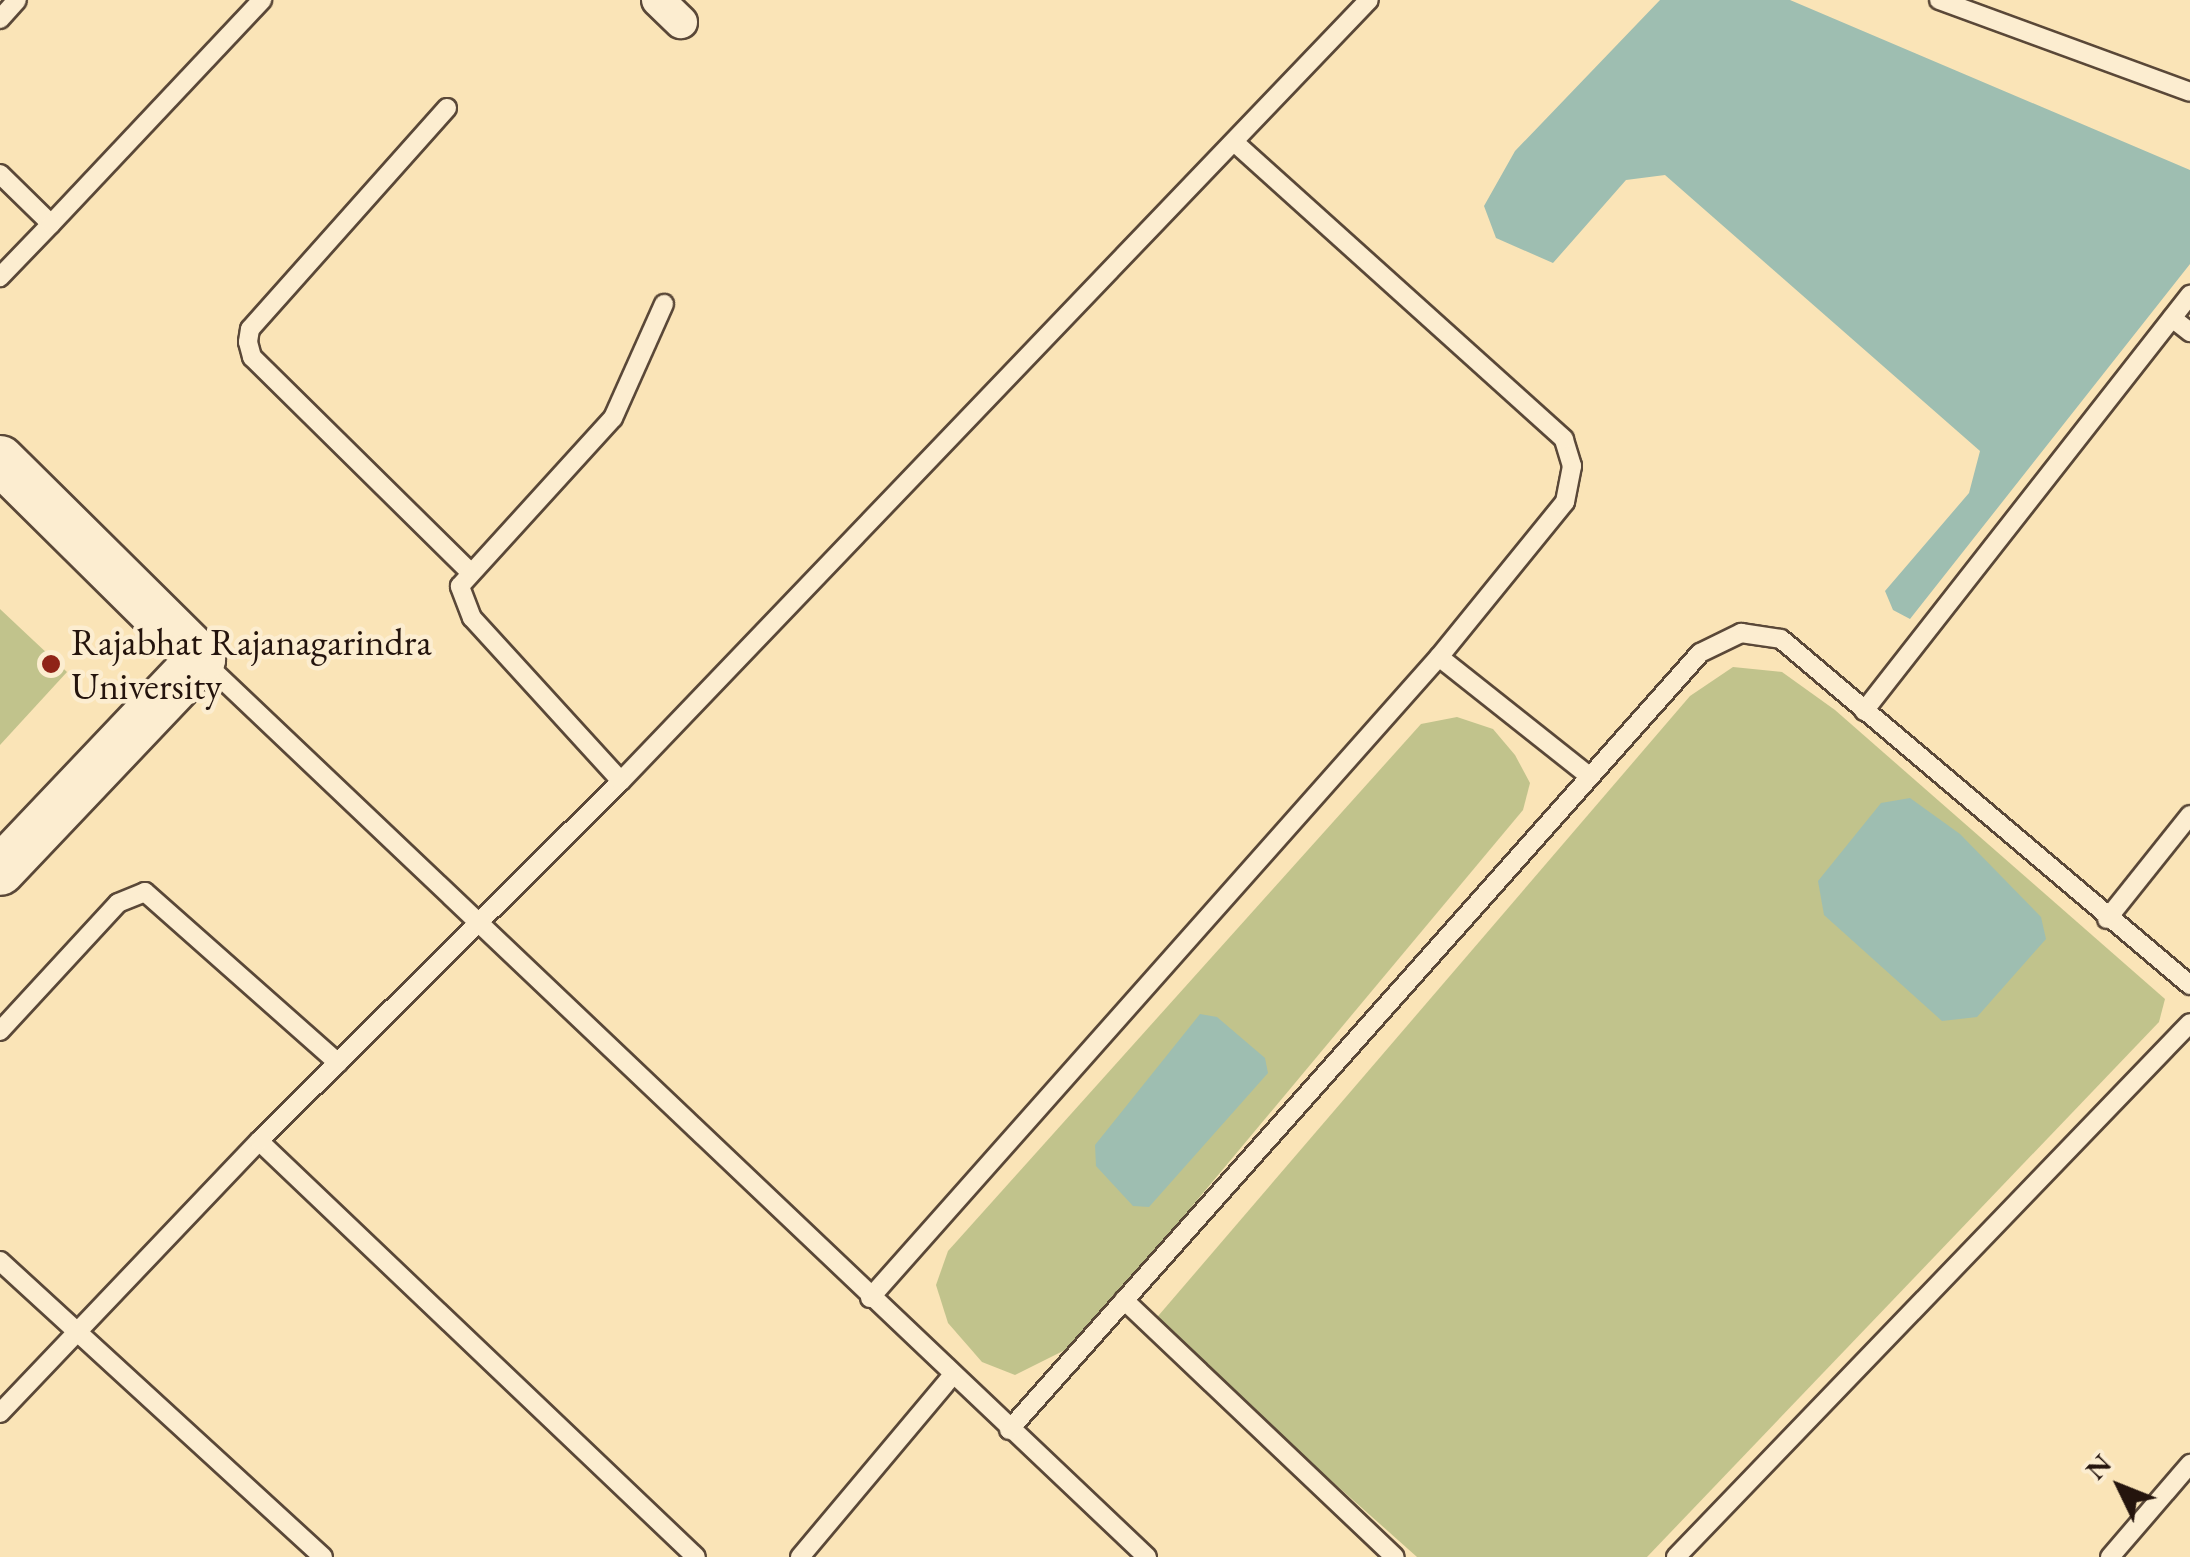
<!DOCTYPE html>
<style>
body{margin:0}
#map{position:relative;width:2190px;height:1557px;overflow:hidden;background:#fae4b7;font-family:"EB Garamond",serif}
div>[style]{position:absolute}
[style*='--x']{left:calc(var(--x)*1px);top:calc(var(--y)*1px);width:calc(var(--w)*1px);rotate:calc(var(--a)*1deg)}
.green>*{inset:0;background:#c1c38c}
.water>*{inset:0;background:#9ebeb1}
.roads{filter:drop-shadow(2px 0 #5a4838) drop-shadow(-2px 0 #5a4838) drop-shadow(0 2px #5a4838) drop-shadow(0 -2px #5a4838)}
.lane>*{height:18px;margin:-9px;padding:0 9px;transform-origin:9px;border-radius:9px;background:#fcedd0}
.street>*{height:32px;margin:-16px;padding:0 16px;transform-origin:16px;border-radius:16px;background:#fcedd0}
.secondary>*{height:48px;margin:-24px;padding:0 24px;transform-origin:24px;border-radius:24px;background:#fcedd0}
.dots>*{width:28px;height:28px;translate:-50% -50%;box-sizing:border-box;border:5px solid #fcedd0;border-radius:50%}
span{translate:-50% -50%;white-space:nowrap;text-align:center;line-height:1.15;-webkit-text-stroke:9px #fcedd0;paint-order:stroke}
.poi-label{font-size:38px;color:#24140d}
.left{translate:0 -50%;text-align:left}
.north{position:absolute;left:2070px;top:1437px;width:100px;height:100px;-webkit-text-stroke:8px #fcedd0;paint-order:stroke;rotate:313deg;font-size:28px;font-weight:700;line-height:40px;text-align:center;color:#24140d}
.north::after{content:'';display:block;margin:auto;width:35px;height:45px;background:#24140d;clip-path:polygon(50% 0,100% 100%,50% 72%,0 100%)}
</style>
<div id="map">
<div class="green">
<i style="clip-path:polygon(0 609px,67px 672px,0 745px)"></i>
<i style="clip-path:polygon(1733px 667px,1782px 672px,1835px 710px,2165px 999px,2159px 1022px,1647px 1557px,1417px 1557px,1153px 1322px,1690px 696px)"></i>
<i style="clip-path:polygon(1457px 717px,1493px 729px,1515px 755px,1530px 783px,1523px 810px,1077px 1344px,1015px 1375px,982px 1362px,948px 1323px,936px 1285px,948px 1251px,1421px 724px)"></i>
</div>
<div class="water">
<i style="clip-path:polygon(1660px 0,1790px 0,2190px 170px,2190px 264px,1910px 619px,1893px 610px,1885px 591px,1969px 493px,1980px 451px,1665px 175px,1626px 180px,1553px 263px,1496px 238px,1484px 206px,1515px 151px)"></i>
<i style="clip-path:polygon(1910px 798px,1960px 834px,2041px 917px,2046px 939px,1977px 1017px,1942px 1021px,1824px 915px,1818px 881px,1881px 803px)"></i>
<i style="clip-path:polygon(1200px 1014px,1217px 1017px,1265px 1058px,1268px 1073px,1149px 1207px,1133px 1206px,1096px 1166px,1095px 1145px)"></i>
</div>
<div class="roads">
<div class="lane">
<i style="--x:1939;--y:0;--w:267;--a:20.1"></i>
<i style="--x:0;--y:19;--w:25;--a:-48"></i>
<i style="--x:447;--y:108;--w:296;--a:131.7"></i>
<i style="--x:250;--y:329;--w:13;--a:99"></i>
<i style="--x:248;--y:342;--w:16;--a:75"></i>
<i style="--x:252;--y:357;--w:303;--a:44.6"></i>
<i style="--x:0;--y:174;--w:71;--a:44.4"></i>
<i style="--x:51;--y:224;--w:74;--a:133.9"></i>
<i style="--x:51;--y:224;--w:308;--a:-46.7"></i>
<i style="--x:2172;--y:318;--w:23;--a:38"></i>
<i style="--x:1439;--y:657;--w:191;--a:38.4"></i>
<i style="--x:202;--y:660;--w:1303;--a:43.51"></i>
<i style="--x:1864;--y:711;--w:529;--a:-51.92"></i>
<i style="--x:621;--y:781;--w:221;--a:-132.4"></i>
<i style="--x:472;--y:618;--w:34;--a:-111"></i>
<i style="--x:460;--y:586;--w:227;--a:-47.7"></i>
<i style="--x:613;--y:418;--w:125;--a:-65.9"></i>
<i style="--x:2107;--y:919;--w:133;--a:-51.4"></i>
<i style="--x:0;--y:1031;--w:174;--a:-47.3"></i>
<i style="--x:118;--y:903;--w:29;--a:-22"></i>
<i style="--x:145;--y:892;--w:258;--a:41.5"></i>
<i style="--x:259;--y:1141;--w:603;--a:43.59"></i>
<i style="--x:0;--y:1261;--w:438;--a:42.5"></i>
<i style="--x:870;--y:1298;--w:857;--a:-48.41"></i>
<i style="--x:1439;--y:657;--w:200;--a:-50.9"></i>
<i style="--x:1565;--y:502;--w:37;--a:-79"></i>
<i style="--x:1572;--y:466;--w:28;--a:-107"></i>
<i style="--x:1564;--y:439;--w:441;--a:-138"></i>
<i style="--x:1124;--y:1300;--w:373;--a:43.5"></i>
<i style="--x:0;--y:1413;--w:376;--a:-46.4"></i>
<i style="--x:259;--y:1141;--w:511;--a:-44.84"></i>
<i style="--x:621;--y:781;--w:1081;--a:-46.24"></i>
<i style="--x:1009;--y:1430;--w:1040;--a:-48.35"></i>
<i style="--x:1700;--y:653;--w:46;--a:-26"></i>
<i style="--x:1741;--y:633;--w:40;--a:8.5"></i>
<i style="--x:1781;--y:639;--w:536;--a:40.23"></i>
<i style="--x:800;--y:1557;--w:236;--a:-50"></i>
<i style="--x:1676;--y:1557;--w:741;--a:-46.09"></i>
<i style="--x:2110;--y:1557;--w:123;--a:-49.3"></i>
</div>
<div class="street">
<i style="--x:658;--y:0;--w:32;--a:44"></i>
</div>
<div class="secondary">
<i style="--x:0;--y:460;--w:283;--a:44.7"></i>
<i style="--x:201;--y:659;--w:292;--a:133.5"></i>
</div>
</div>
<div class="dots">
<i style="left:51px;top:664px;background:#8f2418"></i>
</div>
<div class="poi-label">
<span class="left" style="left:71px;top:664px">Rajabhat Rajanagarindra<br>University</span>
</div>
<div class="north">N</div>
</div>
